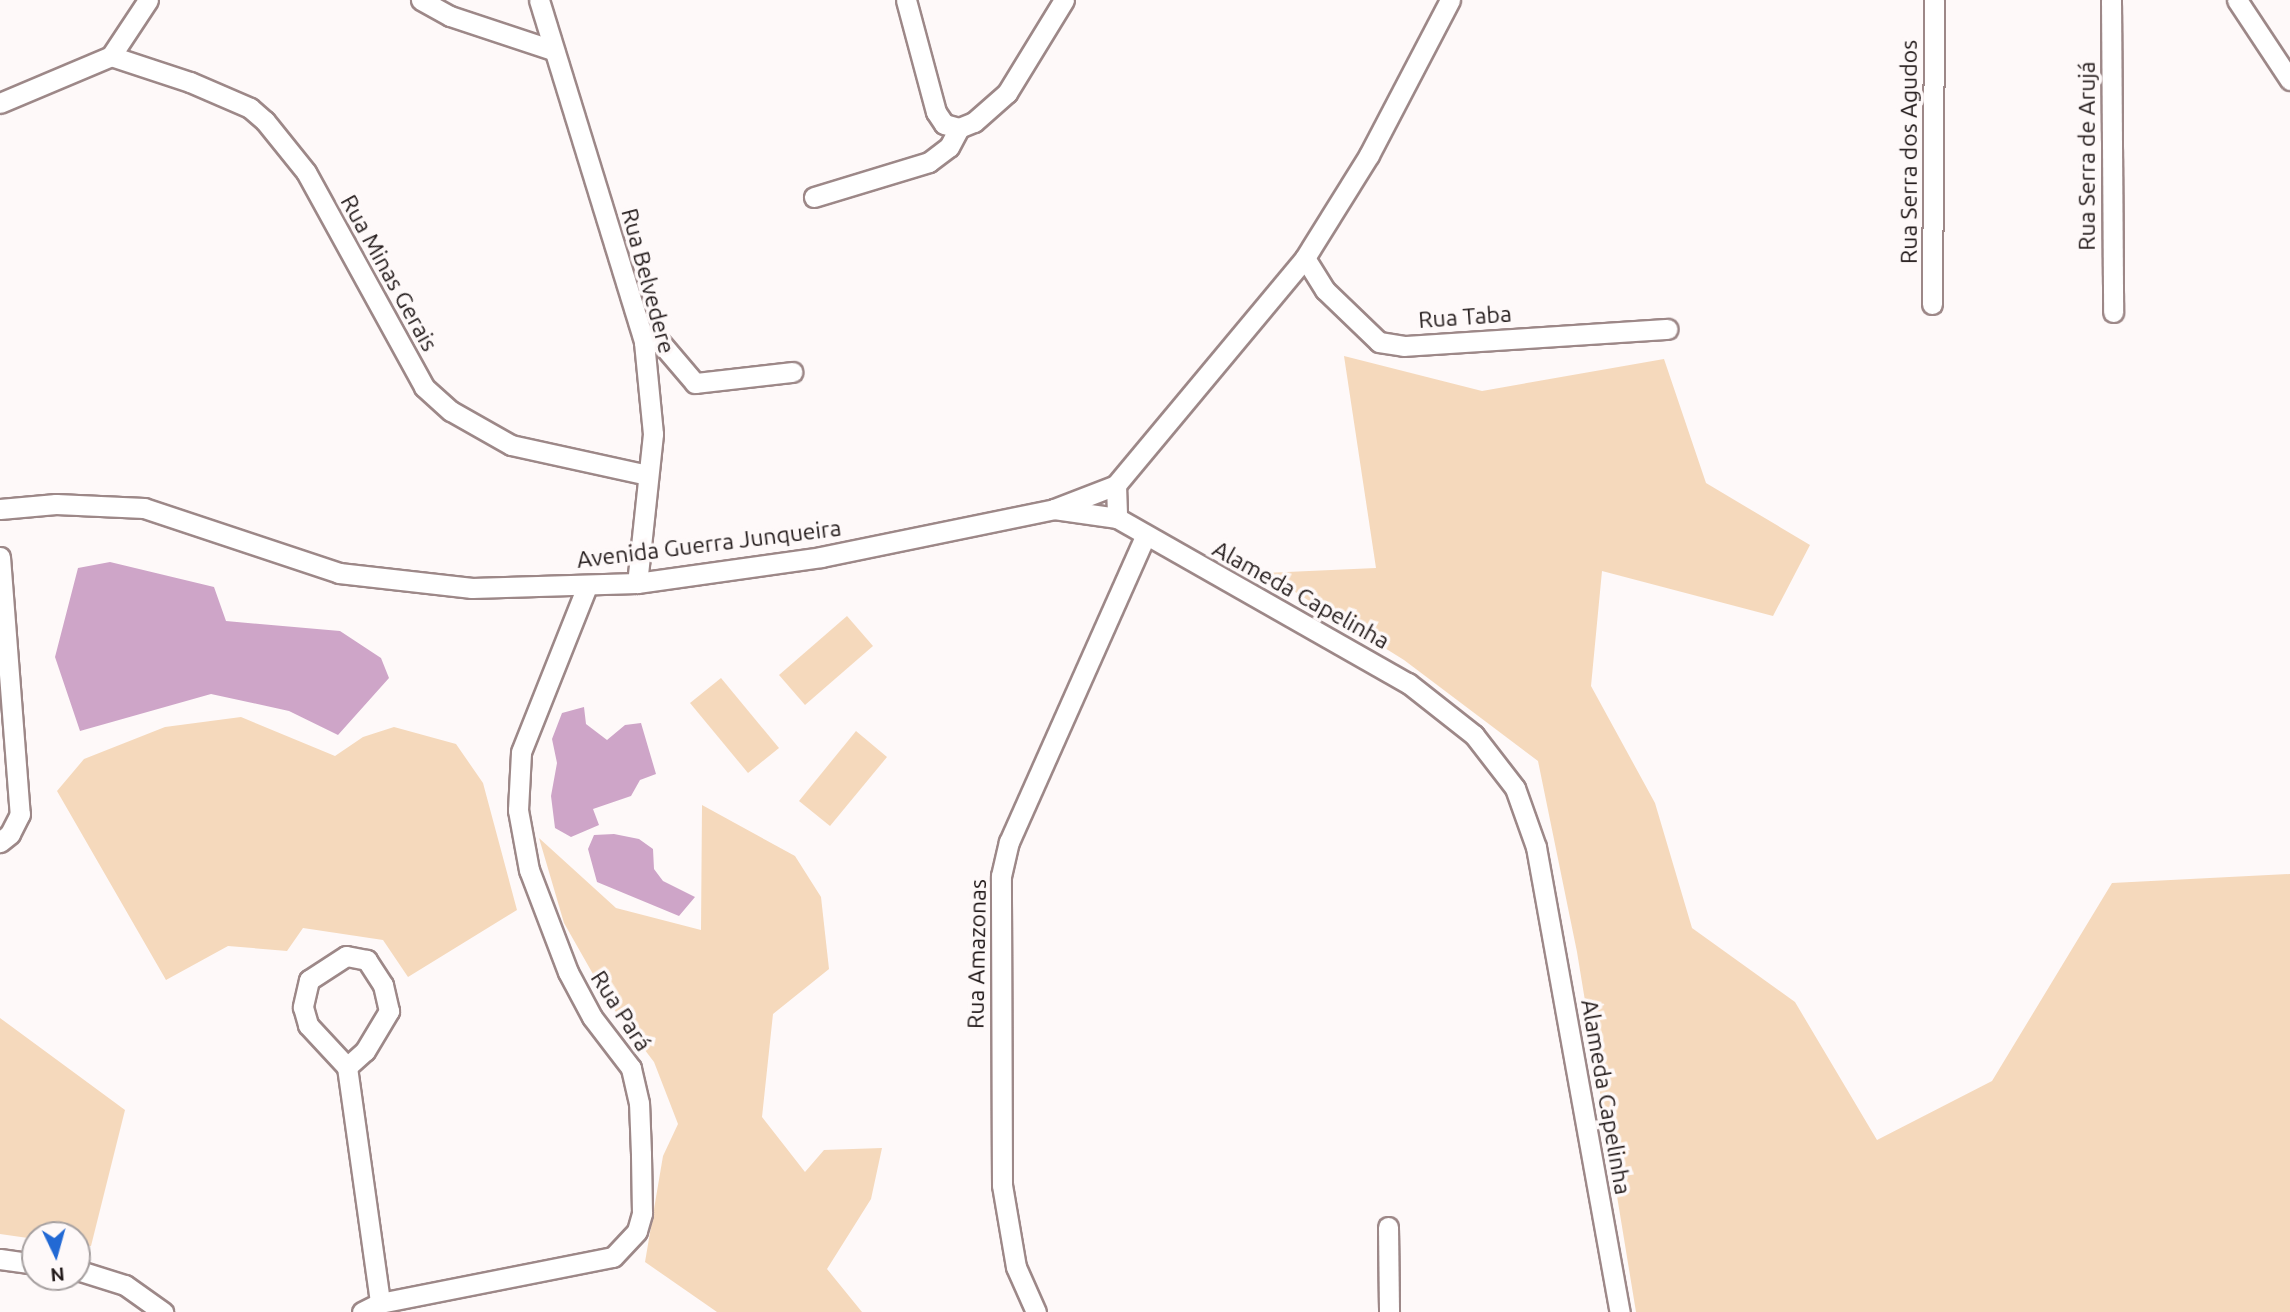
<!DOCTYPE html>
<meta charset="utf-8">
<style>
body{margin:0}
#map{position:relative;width:2290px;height:1312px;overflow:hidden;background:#fef9f9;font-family:Ubuntu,sans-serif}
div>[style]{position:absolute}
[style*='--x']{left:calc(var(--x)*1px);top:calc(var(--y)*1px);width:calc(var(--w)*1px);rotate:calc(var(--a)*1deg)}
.green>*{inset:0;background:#f5d9bc}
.water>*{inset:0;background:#cea5c8}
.roads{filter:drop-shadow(2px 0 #9d8888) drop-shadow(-2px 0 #9d8888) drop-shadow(0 2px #9d8888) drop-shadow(0 -2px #9d8888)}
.minor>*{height:19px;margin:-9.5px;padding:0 9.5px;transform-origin:9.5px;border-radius:9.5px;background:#fff}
span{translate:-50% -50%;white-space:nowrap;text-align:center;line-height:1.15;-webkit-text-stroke:7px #fef9f9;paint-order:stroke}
.street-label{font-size:23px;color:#221a1a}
.north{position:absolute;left:21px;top:1221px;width:70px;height:70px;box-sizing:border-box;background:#fef9f9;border:2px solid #a6a0a0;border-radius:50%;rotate:175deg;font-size:19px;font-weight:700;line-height:28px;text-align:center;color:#221a1a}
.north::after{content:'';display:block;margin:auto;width:24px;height:32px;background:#2269d4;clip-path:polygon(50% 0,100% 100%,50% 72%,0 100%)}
</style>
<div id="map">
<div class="green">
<i style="clip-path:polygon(1344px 356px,1482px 391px,1664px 359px,1706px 483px,1810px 545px,1773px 616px,1602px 571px,1591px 686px,1655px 803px,1692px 928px,1795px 1002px,1877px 1140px,1992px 1081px,2112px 883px,2290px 874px,2290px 1312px,1636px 1312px,1577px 952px,1538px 761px,1404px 660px,1265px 573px,1376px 568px)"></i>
<i style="clip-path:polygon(847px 616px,873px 646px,805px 705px,779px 675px)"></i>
<i style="clip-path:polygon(721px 678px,779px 748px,748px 773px,690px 703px)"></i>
<i style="clip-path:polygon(241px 717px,335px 756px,363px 737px,394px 727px,456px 744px,483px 783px,517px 910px,408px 977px,383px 940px,303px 928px,287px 951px,228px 946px,166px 980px,57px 791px,84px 759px,165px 727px)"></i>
<i style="clip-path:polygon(856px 731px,887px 757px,830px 826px,799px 801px)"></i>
<i style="clip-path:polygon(702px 805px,795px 856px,821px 897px,829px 969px,773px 1014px,762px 1117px,805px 1172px,824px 1150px,882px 1148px,871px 1199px,827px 1269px,862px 1312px,717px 1312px,645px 1262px,663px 1156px,678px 1124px,654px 1062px,610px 1004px,564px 923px,539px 838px,616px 908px,701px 930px)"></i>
<i style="clip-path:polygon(0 1018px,125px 1110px,91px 1246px,77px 1244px,77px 1235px,35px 1235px,35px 1239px,0 1234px)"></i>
</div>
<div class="water">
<i style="clip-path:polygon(110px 562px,214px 587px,226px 621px,340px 631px,381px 658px,389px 678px,338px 735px,289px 711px,211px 694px,80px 731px,55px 657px,78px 568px)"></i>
<i style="clip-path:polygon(584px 707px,586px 724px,607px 740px,625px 725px,641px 723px,656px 774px,640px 780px,631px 796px,593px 809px,599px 825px,571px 837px,555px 828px,551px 796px,557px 763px,552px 739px,562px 713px)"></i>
<i style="clip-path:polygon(614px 834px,639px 839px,653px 849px,654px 869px,663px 881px,695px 897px,679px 916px,597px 882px,588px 849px,594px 835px)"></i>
</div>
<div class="roads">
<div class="minor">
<i style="--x:421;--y:0;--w:33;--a:29"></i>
<i style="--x:450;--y:16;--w:108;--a:18.3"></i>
<i style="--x:539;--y:0;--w:358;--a:72.9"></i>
<i style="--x:644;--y:342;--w:92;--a:84.4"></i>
<i style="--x:653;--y:434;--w:150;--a:96.1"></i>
<i style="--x:906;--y:0;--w:116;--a:75"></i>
<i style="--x:936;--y:112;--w:14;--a:56"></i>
<i style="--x:944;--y:124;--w:16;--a:15"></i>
<i style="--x:959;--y:128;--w:16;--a:-22"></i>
<i style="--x:974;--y:122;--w:44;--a:-41.3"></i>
<i style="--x:1007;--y:93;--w:109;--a:-58.5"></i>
<i style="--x:1450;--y:0;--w:175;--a:117.6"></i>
<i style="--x:1369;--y:155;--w:121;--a:121.9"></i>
<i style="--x:1305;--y:258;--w:295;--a:129.8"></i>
<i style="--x:1116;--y:485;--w:33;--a:88"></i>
<i style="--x:1117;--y:518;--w:335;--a:29.6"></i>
<i style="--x:1408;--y:683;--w:84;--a:38.2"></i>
<i style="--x:1474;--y:735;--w:67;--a:52.3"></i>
<i style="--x:1515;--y:788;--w:63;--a:70.4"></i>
<i style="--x:1536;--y:847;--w:473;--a:79.8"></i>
<i style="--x:2111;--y:0;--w:312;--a:89.6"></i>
<i style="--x:2237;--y:0;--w:96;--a:56.5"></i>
<i style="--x:111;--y:56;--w:83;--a:18.2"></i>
<i style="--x:190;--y:82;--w:65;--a:23.4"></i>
<i style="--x:250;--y:108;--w:20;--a:41"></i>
<i style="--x:265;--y:121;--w:65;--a:51.2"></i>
<i style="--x:306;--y:172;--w:245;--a:61.2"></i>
<i style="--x:424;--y:387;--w:36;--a:42"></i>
<i style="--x:451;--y:411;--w:69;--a:29.5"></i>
<i style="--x:511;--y:445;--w:140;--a:12.4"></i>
<i style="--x:111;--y:56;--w:67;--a:-56.5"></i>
<i style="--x:0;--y:103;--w:121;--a:-22.9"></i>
<i style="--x:814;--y:197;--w:120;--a:-16.9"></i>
<i style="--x:929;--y:162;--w:25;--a:-37"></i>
<i style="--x:949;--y:147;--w:21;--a:-62"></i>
<i style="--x:1305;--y:258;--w:38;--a:58"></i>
<i style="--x:1325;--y:290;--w:75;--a:43.9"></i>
<i style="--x:1379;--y:342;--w:25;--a:9"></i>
<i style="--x:1404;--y:346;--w:264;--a:-3.7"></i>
<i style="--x:1932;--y:304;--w:304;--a:-89.6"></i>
<i style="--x:644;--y:342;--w:16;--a:0"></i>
<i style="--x:660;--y:342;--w:54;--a:49.5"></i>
<i style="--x:695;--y:383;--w:98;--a:-6.5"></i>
<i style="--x:1116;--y:485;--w:66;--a:158.8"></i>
<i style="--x:1054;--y:509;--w:64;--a:8.1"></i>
<i style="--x:0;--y:509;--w:56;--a:-5.1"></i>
<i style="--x:56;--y:504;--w:88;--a:2.6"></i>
<i style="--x:144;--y:508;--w:206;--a:18.4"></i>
<i style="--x:339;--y:573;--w:134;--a:6.4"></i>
<i style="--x:472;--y:588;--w:165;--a:-1.7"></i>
<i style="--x:637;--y:583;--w:186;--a:-8"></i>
<i style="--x:821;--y:557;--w:238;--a:-11.6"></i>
<i style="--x:0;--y:557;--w:258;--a:85.6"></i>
<i style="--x:20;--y:814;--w:22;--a:117"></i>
<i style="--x:10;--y:834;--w:13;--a:141"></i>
<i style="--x:347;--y:1067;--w:24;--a:-42"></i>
<i style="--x:365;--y:1051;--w:47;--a:-59"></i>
<i style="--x:389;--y:1011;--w:27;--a:-103"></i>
<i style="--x:383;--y:985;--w:30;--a:-123"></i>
<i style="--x:367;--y:960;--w:21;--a:-169"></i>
<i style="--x:346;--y:956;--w:44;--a:147"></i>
<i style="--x:309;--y:980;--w:28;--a:103"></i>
<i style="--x:303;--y:1007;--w:19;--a:74"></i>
<i style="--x:308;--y:1025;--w:57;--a:47.1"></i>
<i style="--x:347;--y:1067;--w:238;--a:82"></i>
<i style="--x:1388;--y:1227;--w:85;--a:89.3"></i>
<i style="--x:0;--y:1259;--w:35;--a:8"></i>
<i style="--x:77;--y:1270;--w:50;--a:17.4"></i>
<i style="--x:125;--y:1285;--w:47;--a:35.4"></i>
<i style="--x:362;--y:1312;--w:20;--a:-27"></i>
<i style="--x:380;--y:1303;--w:237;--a:-11.2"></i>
<i style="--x:613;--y:1257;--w:35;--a:-47"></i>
<i style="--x:637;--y:1231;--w:19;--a:-74"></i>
<i style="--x:642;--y:1213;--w:59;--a:-91"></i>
<i style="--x:641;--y:1154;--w:51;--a:-92.2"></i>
<i style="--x:639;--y:1103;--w:36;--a:-103"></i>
<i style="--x:631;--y:1068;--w:64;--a:-127.4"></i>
<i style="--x:592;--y:1017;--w:51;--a:-118.1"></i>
<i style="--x:568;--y:972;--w:109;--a:-110.9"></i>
<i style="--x:529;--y:870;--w:61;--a:-100.4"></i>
<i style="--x:518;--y:810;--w:58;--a:-87"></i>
<i style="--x:521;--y:752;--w:179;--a:-68.3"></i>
<i style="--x:1036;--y:1312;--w:49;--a:-114"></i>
<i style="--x:1016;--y:1267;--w:83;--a:-99.7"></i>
<i style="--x:1002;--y:1185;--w:309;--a:-90.2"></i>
<i style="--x:1001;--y:876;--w:35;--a:-77"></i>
<i style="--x:1009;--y:842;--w:334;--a:-66"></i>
</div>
</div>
<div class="street-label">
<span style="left:1909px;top:152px;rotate:-90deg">Rua Serra dos Agudos</span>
<span style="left:2087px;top:156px;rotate:-90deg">Rua Serra de Arujá</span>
<span style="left:389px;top:273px;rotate:61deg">Rua Minas Gerais</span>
<span style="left:648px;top:281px;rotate:75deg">Rua Belvedere</span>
<span style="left:1465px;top:317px;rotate:-4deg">Rua Taba</span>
<span style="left:709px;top:544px;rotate:-7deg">Avenida Guerra Junqueira</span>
<span style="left:1301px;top:595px;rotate:29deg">Alameda Capelinha</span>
<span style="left:977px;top:954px;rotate:-89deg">Rua Amazonas</span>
<span style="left:621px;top:1011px;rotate:57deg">Rua Pará</span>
<span style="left:1606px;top:1097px;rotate:80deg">Alameda Capelinha</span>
</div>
<div class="north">N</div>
</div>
